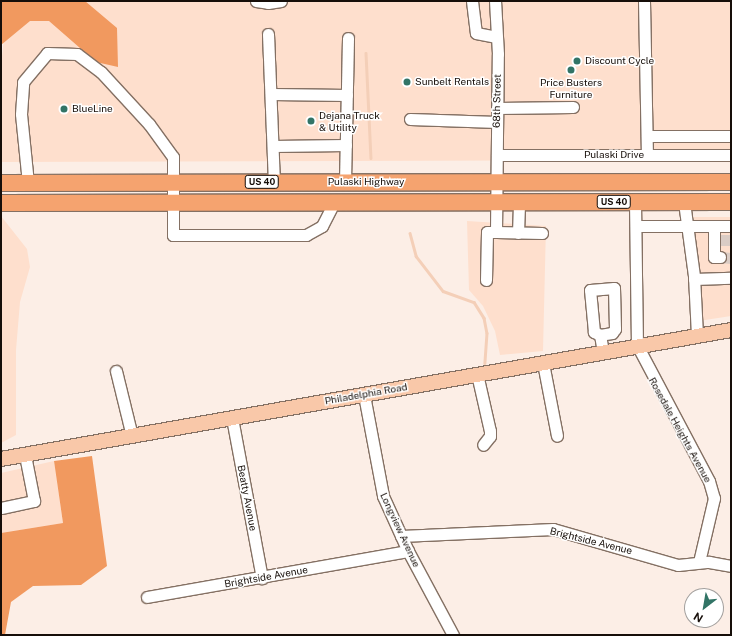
<!DOCTYPE html>
<style>
body{margin:0}
#map{position:relative;width:732px;height:636px;overflow:hidden;background:#fceee6;font-family:"Public Sans",sans-serif}
div>[style]{position:absolute}
[style*='--x']{left:calc(var(--x)*1px);top:calc(var(--y)*1px);width:calc(var(--w)*1px);rotate:calc(var(--a)*1deg)}
.built>*{inset:0;background:#fedfcd}
.forest>*{inset:0;background:#f1995f}
.stream>*{height:2.5px;margin:-1.25px;padding:0 1.25px;transform-origin:1.25px;border-radius:1.25px;background:#f4cfb8}
.minor-tunnel>*{height:11px;margin-top:-5.5px;transform-origin:0;background:repeating-linear-gradient(90deg,#daccc5 0 11px,transparent 0 16.5px)}
.roads{filter:drop-shadow(1px 0 #847063) drop-shadow(-1px 0 #847063) drop-shadow(0 1px #847063) drop-shadow(0 -1px #847063)}
.minor>*{height:11px;margin:-5.5px;padding:0 5.5px;transform-origin:5.5px;border-radius:5.5px;background:#fff}
.major>*{height:14px;margin:-7px;padding:0 7px;transform-origin:7px;border-radius:7px;background:#f9c8a9}
.highway>*{height:16px;margin:-8px;padding:0 8px;transform-origin:8px;border-radius:8px;background:#f5a36f}
.dots>*{width:11px;height:11px;translate:-50% -50%;box-sizing:border-box;border:2px solid #fff;border-radius:50%}
span{translate:-50% -50%;white-space:nowrap;text-align:center;line-height:1.15;-webkit-text-stroke:3px #fff;paint-order:stroke}
.shield-label span{padding:1px 3px;background:#fff;border:1px solid;border-radius:3px;-webkit-text-stroke-width:0}
.shield-label{font-size:9px;color:#160e09;font-weight:700}
.poi-label{font-size:10px;color:#160e09}
.left{translate:0 -50%;text-align:left}
.street-label{font-size:10px;color:#160e09}
.frame{position:absolute;inset:0;border:2px solid #160e09;pointer-events:none}
.north{position:absolute;left:684px;top:588px;width:40px;height:40px;box-sizing:border-box;background:#fff;border:1px solid #a29f9d;border-radius:50%;rotate:211deg;font-size:11px;font-weight:700;line-height:16px;text-align:center;color:#160e09}
.north::after{content:'';display:block;margin:auto;width:14px;height:18px;background:#327466;clip-path:polygon(50% 0,100% 100%,50% 72%,0 100%)}
</style>
<div id="map">
<div class="built">
<i style="clip-path:polygon(8px 1px,731px 1px,731px 160px,1px 162px,1px 65px)"></i>
<i style="clip-path:polygon(1px 216px,27px 249px,30px 267px,20px 302px,16px 350px,16px 435px,1px 443px)"></i>
<i style="clip-path:polygon(687px 217px,731px 217px,731px 316px,692px 322px)"></i>
<i style="clip-path:polygon(467px 221px,546px 226px,543px 351px,500px 355px,495px 331px,483px 306px,469px 290px)"></i>
<i style="clip-path:polygon(54px 461px,63px 523px,1px 533px,1px 473px)"></i>
</div>
<div class="forest">
<i style="clip-path:polygon(1px 1px,85px 1px,117px 28px,118px 67px,96px 62px,49px 21px,30px 21px,1px 45px)"></i>
<i style="clip-path:polygon(92px 456px,107px 566px,81px 585px,33px 586px,11px 602px,5px 635px,1px 635px,1px 533px,63px 523px,54px 461px)"></i>
</div>
<div class="stream">
<i style="--x:366;--y:53;--w:105;--a:87.3"></i>
<i style="--x:410;--y:233;--w:24;--a:75"></i>
<i style="--x:416;--y:256;--w:44;--a:52.4"></i>
<i style="--x:443;--y:291;--w:33;--a:20"></i>
<i style="--x:474;--y:302;--w:19;--a:58"></i>
<i style="--x:484;--y:318;--w:15;--a:79"></i>
<i style="--x:487;--y:333;--w:30;--a:94"></i>
</div>
<div class="minor-tunnel">
<i style="--x:720;--y:240;--w:11;--a:0"></i>
<i style="--x:720;--y:257;--w:11;--a:5"></i>
</div>
<div class="roads">
<div class="minor">
<i style="--x:256;--y:1;--w:12;--a:9"></i>
<i style="--x:268;--y:3;--w:13;--a:-9"></i>
<i style="--x:472;--y:1;--w:32;--a:83"></i>
<i style="--x:476;--y:33;--w:21;--a:11"></i>
<i style="--x:644;--y:1;--w:154;--a:88.9"></i>
<i style="--x:268;--y:34;--w:148;--a:87.7"></i>
<i style="--x:272;--y:94;--w:75;--a:0.8"></i>
<i style="--x:497;--y:108;--w:76;--a:-0.8"></i>
<i style="--x:410;--y:119;--w:87;--a:2"></i>
<i style="--x:647;--y:136;--w:84;--a:0"></i>
<i style="--x:273;--y:146;--w:73;--a:-0.8"></i>
<i style="--x:497;--y:155;--w:234;--a:0"></i>
<i style="--x:345;--y:182;--w:144;--a:-88.8"></i>
<i style="--x:28;--y:183;--w:69;--a:-95.8"></i>
<i style="--x:21;--y:114;--w:32;--a:-86"></i>
<i style="--x:23;--y:82;--w:38;--a:-50"></i>
<i style="--x:47;--y:53;--w:30;--a:2"></i>
<i style="--x:77;--y:54;--w:30;--a:37"></i>
<i style="--x:101;--y:72;--w:71;--a:47.3"></i>
<i style="--x:149;--y:124;--w:41;--a:54"></i>
<i style="--x:173;--y:157;--w:78;--a:90"></i>
<i style="--x:173;--y:235;--w:133;--a:0"></i>
<i style="--x:306;--y:235;--w:18;--a:-29"></i>
<i style="--x:322;--y:226;--w:27;--a:-63"></i>
<i style="--x:635;--y:202;--w:143;--a:89.2"></i>
<i style="--x:637;--y:345;--w:154;--a:62.1"></i>
<i style="--x:709;--y:481;--w:18;--a:74"></i>
<i style="--x:714;--y:498;--w:66;--a:103.2"></i>
<i style="--x:684;--y:202;--w:75;--a:82.3"></i>
<i style="--x:694;--y:276;--w:59;--a:87.1"></i>
<i style="--x:636;--y:226;--w:95;--a:0"></i>
<i style="--x:714;--y:226;--w:31;--a:90"></i>
<i style="--x:714;--y:257;--w:6;--a:0"></i>
<i style="--x:496;--y:232;--w:46;--a:1.2"></i>
<i style="--x:518;--y:233;--w:31;--a:-88"></i>
<i style="--x:694;--y:279;--w:37;--a:-2"></i>
<i style="--x:486;--y:280;--w:48;--a:-88.8"></i>
<i style="--x:487;--y:232;--w:9;--a:0"></i>
<i style="--x:496;--y:232;--w:178;--a:-89.4"></i>
<i style="--x:498;--y:54;--w:53;--a:-93.2"></i>
<i style="--x:600;--y:335;--w:7;--a:-153"></i>
<i style="--x:594;--y:332;--w:42;--a:-95.4"></i>
<i style="--x:590;--y:290;--w:24;--a:-5"></i>
<i style="--x:614;--y:288;--w:41;--a:88.6"></i>
<i style="--x:615;--y:329;--w:5;--a:127"></i>
<i style="--x:612;--y:333;--w:12;--a:171"></i>
<i style="--x:600;--y:335;--w:17;--a:80"></i>
<i style="--x:543;--y:363;--w:74;--a:79.1"></i>
<i style="--x:116;--y:371;--w:67;--a:76.2"></i>
<i style="--x:477;--y:374;--w:58;--a:77.2"></i>
<i style="--x:490;--y:431;--w:5;--a:90"></i>
<i style="--x:490;--y:436;--w:11;--a:128"></i>
<i style="--x:364;--y:395;--w:103;--a:79.3"></i>
<i style="--x:383;--y:496;--w:60;--a:65.6"></i>
<i style="--x:408;--y:551;--w:95;--a:61.8"></i>
<i style="--x:232;--y:418;--w:163;--a:79.4"></i>
<i style="--x:1;--y:508;--w:34;--a:-12"></i>
<i style="--x:34;--y:501;--w:47;--a:-101.1"></i>
<i style="--x:401;--y:536;--w:152;--a:-2.6"></i>
<i style="--x:553;--y:529;--w:130;--a:16.1"></i>
<i style="--x:678;--y:565;--w:31;--a:-6"></i>
<i style="--x:709;--y:562;--w:22;--a:10"></i>
<i style="--x:147;--y:597;--w:265;--a:-10"></i>
</div>
<div class="major">
<i style="--x:1;--y:459;--w:741;--a:-10.02"></i>
</div>
<div class="highway">
<i style="--x:1;--y:183;--w:730;--a:-0.08"></i>
<i style="--x:1;--y:203;--w:730;--a:-0.08"></i>
</div>
</div>
<div class="dots">
<i style="left:577px;top:61px;background:#327466"></i>
<i style="left:571px;top:70px;background:#327466"></i>
<i style="left:407px;top:82px;background:#327466"></i>
<i style="left:64px;top:109px;background:#327466"></i>
<i style="left:311px;top:121px;background:#327466"></i>
</div>
<div class="shield-label">
<span style="left:262px;top:182px">US 40</span>
<span style="left:614px;top:202px">US 40</span>
</div>
<div class="poi-label">
<span class="left" style="left:585px;top:61px">Discount Cycle</span>
<span class="left" style="left:415px;top:82px">Sunbelt Rentals</span>
<span style="left:571px;top:88px">Price Busters<br>Furniture</span>
<span class="left" style="left:72px;top:109px">BlueLine</span>
<span class="left" style="left:319px;top:121px">Dejana Truck<br>&amp; Utility</span>
</div>
<div class="street-label">
<span style="left:497px;top:101px;rotate:-89deg">68th Street</span>
<span style="left:614px;top:155px">Pulaski Drive</span>
<span style="left:366px;top:182px">Pulaski Highway</span>
<span style="left:366px;top:394px;rotate:-10deg">Philadelphia Road</span>
<span style="left:680px;top:430px;rotate:61deg">Rosedale Heights Avenue</span>
<span style="left:247px;top:498px;rotate:79deg">Beatty Avenue</span>
<span style="left:400px;top:530px;rotate:65deg">Longview Avenue</span>
<span style="left:591px;top:541px;rotate:14deg">Brightside Avenue</span>
<span style="left:266px;top:577px;rotate:-10deg">Brightside Avenue</span>
</div>
<div class="frame"></div>
<div class="north">N</div>
</div>
